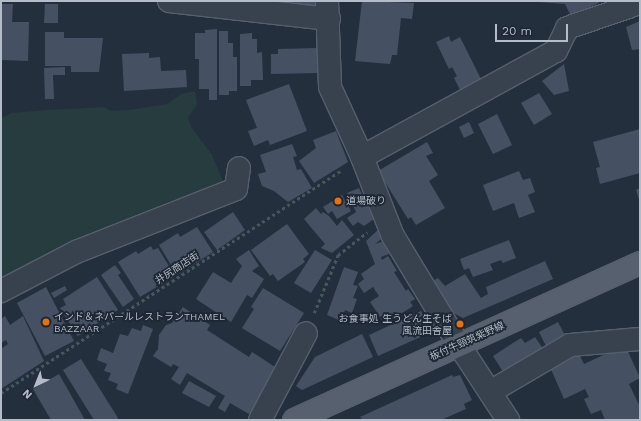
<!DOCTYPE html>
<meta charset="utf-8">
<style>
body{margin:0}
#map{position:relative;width:641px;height:421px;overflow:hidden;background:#242f3e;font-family:"Work Sans","Noto Sans JP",sans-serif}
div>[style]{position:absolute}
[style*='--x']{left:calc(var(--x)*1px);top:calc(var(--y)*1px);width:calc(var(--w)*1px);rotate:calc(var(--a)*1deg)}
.green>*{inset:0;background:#263c3f}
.building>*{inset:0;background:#455162}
.path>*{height:2.5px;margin-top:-1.25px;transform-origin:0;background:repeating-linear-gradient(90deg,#44595c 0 3px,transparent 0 6px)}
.roads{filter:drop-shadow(1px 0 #565f6c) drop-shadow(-1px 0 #565f6c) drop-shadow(0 1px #565f6c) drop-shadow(0 -1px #565f6c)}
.minor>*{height:22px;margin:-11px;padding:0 11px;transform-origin:11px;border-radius:11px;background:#38414e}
.major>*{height:22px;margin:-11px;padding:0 11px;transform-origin:11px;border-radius:11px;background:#56606e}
.dots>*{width:11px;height:11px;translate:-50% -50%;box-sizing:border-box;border:2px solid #1d2633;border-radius:50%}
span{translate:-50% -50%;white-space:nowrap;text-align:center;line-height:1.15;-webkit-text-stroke:3.5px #1d2633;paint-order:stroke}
.poi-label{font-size:10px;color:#b4bcc9}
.left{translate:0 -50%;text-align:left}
.right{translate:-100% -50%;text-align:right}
.street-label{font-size:10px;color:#b4bcc9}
.frame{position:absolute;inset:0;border:2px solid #b4bcc9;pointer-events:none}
.north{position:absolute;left:16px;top:365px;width:40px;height:40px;-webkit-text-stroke:3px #1d2633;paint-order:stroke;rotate:223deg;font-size:11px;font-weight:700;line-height:16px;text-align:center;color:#b4bcc9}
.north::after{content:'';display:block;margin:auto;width:14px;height:18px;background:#b4bcc9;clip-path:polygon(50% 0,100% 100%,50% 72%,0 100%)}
.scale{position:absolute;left:495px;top:24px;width:73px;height:18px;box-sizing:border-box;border:2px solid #b4bcc9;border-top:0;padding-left:5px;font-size:12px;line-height:14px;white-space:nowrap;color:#b4bcc9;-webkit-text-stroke:3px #1d2633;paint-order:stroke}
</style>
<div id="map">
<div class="green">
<i style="clip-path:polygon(195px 91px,197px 104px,188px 118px,192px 128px,212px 155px,223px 181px,217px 191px,173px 200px,1px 282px,1px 118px,12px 113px,46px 110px,104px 107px,111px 111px,129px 110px,167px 104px,181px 94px)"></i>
</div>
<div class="building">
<i style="clip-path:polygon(278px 1px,317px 1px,318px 10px,279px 9px)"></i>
<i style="clip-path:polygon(362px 1px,414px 3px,412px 19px,401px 18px,397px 55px,392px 55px,390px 64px,355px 61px)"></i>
<i style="clip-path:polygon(524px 1px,598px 1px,599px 3px,571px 16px,565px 4px)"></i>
<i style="clip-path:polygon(1px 4px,13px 4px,12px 22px,29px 22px,28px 61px,1px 60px)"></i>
<i style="clip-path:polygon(45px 4px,58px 4px,58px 23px,44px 23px)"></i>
<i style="clip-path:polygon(640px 21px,640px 49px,632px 50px,626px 27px)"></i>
<i style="clip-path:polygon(217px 29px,217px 100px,209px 100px,209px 89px,199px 89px,199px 59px,195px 59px,195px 33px,205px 33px,205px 30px)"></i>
<i style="clip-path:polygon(219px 31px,228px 31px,228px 43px,233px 43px,233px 57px,237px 57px,237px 91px,229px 91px,229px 95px,219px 95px)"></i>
<i style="clip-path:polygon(45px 32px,64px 32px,64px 38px,103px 38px,99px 72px,71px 72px,71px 66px,45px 66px)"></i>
<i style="clip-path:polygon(252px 33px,252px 39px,257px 39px,257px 53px,262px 52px,263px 80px,251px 80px,251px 86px,240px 86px,240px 34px)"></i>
<i style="clip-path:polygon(449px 36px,451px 42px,460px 37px,484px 85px,463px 96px,454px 78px,457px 76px,452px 67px,449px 69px,436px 42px)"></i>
<i style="clip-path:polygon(317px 48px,318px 73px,271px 74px,271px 54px,278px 54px,278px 49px)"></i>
<i style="clip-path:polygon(149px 53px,149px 58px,160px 57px,161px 71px,186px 70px,187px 87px,124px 91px,122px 54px)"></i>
<i style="clip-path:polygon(564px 64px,569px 91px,554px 95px,542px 81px)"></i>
<i style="clip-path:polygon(65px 67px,65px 75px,53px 75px,54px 99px,45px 99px,44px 68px)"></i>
<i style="clip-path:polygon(289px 84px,307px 131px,270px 145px,268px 140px,254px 146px,248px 131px,257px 128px,246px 100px)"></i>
<i style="clip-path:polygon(539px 93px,552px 114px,534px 125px,521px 103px)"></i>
<i style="clip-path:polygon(497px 114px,512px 145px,493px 154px,478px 124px)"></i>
<i style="clip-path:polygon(469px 122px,474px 133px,464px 138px,459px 127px)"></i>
<i style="clip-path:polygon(640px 129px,640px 173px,600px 184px,596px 168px,600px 167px,593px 142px)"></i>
<i style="clip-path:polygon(336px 131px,348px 162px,314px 183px,299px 161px,316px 148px,313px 140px)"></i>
<i style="clip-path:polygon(427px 142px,433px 153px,426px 156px,438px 175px,429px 181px,445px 208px,416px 225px,411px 217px,408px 219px,378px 171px)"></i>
<i style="clip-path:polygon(292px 144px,297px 156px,293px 157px,297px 170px,301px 169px,312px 188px,288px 202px,274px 191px,262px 186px,258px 174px,266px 172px,260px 155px)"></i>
<i style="clip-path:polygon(519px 171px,523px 180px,530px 178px,535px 192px,528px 195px,535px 212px,519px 218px,514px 203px,493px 211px,483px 185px)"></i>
<i style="clip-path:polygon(359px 188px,374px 219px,364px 226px,358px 222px,353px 226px,347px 218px,356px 212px,347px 193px)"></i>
<i style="clip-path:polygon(640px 188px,640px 203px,636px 190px)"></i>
<i style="clip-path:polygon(342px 195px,351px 211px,337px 219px,332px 211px,328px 214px,323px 207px)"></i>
<i style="clip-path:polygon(316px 208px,321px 214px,323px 212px,329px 216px,337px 226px,342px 220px,354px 235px,332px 253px,321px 248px,325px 244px,304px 219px)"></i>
<i style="clip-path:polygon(233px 212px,245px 230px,217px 250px,204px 232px)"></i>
<i style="clip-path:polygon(287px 224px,309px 254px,303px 259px,305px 262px,278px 281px,273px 274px,270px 276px,251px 250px)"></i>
<i style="clip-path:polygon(197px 227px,213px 252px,177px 275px,159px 245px,178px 233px,180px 237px)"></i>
<i style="clip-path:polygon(379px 229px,384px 237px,375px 244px,384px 241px,389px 254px,381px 257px,382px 260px,388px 256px,397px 271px,394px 272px,406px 291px,408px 289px,415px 299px,410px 302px,413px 306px,385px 324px,370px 302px,379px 296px,373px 287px,364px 293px,358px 284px,364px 279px,361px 274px,375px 264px,366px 241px)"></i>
<i style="clip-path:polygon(509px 240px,516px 258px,503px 263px,501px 260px,490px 264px,493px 270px,473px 277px,469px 268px,464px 270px,460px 259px)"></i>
<i style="clip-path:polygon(151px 246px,153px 250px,158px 248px,175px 276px,140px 297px,118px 262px,136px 251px,138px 254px)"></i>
<i style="clip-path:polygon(249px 250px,259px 266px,252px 271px,264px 279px,252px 298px,247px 295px,231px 322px,196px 299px,213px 272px,231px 283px,242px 266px,236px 259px)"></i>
<i style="clip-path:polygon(315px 250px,332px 260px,311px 293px,294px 283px)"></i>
<i style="clip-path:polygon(545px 261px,553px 279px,463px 318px,447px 310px,430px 283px,438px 278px,445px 286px,465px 274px,481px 298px,488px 294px,486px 287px)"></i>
<i style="clip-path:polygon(115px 265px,121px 273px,118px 275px,134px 299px,123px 307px,101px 275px)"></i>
<i style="clip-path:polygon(344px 267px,358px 272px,353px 285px,358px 286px,353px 298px,357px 299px,352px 313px,345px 310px,341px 321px,327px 315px)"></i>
<i style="clip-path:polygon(97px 277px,118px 310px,78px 336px,60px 308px,66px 305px,63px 299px)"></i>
<i style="clip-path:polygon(65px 286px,67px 290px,54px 298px,51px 293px)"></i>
<i style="clip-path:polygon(46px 287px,74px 341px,45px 356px,17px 303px)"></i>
<i style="clip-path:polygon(263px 288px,304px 313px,280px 351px,242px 328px,254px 309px,251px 307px)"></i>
<i style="clip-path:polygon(183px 307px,210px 325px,207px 330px,249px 357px,252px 352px,275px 367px,272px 371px,277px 374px,261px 404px,255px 405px,249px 414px,230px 403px,225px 412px,218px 408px,225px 396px,187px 373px,180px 385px,171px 379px,179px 367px,173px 364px,171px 367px,153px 356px,158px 349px,159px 335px,166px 325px,172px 323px)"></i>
<i style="clip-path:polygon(421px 311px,428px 325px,425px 335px,378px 356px,369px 335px)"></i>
<i style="clip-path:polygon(5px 316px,10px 325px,23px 316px,44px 361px,1px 389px,1px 349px,8px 344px,6px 340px,1px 343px,1px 319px)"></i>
<i style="clip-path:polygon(558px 322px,567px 339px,547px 348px,539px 332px)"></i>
<i style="clip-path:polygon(143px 325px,153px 329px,128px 394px,116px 389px,118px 384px,108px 380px,111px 373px,104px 371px,107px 364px,97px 360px,101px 348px,113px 353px,120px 334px,128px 336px,132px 328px,141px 331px)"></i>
<i style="clip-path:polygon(362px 334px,373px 357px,302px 390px,296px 386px,315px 357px)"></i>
<i style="clip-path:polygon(535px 337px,544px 350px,505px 375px,493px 356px,521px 338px,525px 343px)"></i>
<i style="clip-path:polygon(625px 345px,640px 378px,629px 384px,640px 407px,640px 420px,605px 420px,601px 410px,591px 414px,584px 399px,589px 397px,585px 389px,564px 399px,550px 367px,579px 354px,584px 364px)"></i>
<i style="clip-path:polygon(81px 359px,118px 418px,117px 420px,94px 420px,63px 370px)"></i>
<i style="clip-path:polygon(59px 374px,85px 420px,51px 420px,33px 389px)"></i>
<i style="clip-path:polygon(452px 375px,453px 377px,460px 375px,472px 400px,464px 404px,466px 409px,441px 420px,363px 420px,360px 417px)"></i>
<i style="clip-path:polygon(189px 381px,216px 396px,209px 407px,182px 393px)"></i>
</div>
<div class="path">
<i style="--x:314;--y:313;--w:63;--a:-67.5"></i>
<i style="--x:338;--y:255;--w:37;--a:-38"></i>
<i style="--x:1;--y:393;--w:407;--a:-33.2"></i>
</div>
<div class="roads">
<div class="minor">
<i style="--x:169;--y:1;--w:161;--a:6.4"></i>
<i style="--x:327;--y:1;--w:86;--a:88"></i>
<i style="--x:330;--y:87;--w:77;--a:65.4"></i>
<i style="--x:362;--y:157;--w:85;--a:68.6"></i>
<i style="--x:393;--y:236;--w:127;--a:58.8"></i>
<i style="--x:459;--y:345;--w:90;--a:56.8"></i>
<i style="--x:362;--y:157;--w:221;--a:-28.7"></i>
<i style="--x:556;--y:51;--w:25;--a:-64"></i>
<i style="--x:567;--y:28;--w:77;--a:-18.9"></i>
<i style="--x:1;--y:291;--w:85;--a:-27.5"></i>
<i style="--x:76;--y:252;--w:172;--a:-21.5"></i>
<i style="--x:236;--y:189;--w:21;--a:-82"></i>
<i style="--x:490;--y:392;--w:93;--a:-30.4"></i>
<i style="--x:570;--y:345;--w:70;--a:-4.9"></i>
<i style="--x:260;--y:420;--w:98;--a:-62.1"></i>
</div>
<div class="major">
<i style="--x:294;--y:420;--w:380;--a:-24.4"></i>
</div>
</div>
<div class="dots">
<i style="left:338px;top:201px;background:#e8710a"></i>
<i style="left:46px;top:322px;background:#e8710a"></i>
<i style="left:460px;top:324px;background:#e8710a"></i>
</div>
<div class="poi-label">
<span class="left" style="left:346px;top:201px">道場破り</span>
<span class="left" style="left:54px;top:322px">インド＆ネパールレストランTHAMEL<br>BAZZAAR</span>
<span class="right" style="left:452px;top:324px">お食事処 生うどん生そば<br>風流田舎屋</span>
</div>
<div class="street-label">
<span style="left:177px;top:268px;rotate:-33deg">井尻商店街</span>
<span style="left:467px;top:341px;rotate:-24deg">板付牛頸筑紫野線</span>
</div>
<div class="frame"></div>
<div class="north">N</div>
<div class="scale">20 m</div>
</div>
